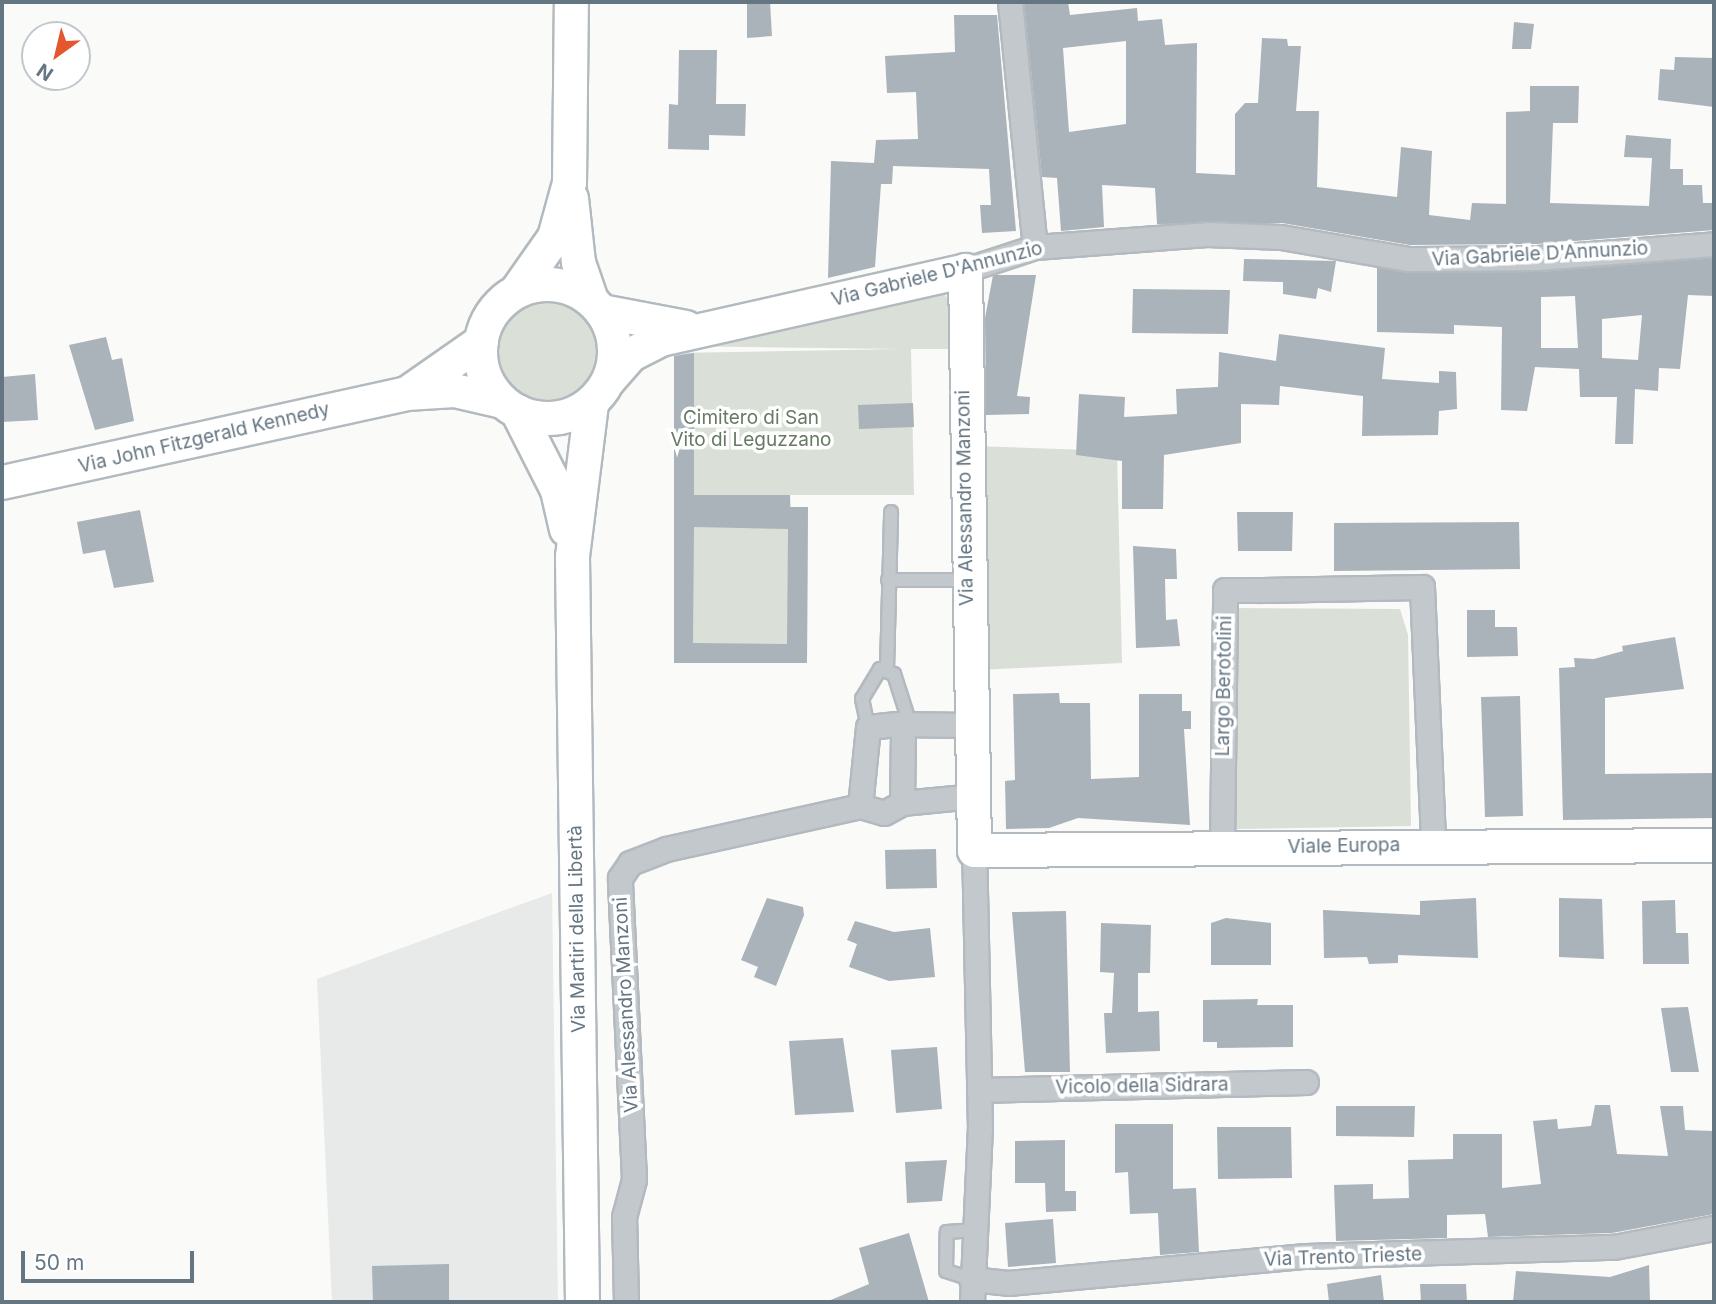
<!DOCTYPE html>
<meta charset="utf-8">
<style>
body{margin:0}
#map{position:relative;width:1716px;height:1304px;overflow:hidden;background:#fafaf8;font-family:Inter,sans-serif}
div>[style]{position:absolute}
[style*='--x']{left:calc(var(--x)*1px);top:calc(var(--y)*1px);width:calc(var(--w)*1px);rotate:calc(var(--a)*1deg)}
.built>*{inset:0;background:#e8e9e9}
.green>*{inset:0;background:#dadfd7}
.round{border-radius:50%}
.building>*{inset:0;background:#aab3b9}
.roads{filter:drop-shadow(2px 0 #b3babf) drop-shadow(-2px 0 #b3babf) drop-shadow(0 2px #b3babf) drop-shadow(0 -2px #b3babf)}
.service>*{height:12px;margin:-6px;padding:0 6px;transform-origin:6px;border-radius:6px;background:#c3c8cc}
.minor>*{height:23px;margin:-11.5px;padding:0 11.5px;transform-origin:11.5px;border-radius:11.5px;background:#c3c8cc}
.secondary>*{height:33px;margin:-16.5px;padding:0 16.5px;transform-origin:16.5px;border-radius:16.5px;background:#fff}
.secondary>.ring{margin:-16.5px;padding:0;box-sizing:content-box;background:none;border:33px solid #fff;border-radius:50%}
span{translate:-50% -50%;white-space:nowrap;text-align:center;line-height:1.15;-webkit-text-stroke:7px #fff;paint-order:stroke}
.street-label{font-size:19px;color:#657683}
.park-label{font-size:19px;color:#687a64}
.frame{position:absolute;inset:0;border:4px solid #657683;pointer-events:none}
.north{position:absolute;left:21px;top:21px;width:70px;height:70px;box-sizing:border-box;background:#fff;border:2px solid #c1c8cd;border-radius:50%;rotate:214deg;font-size:19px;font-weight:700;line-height:28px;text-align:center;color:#657683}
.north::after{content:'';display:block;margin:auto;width:24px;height:32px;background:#e4572e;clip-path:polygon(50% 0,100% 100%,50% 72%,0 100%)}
.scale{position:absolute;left:21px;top:1251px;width:173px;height:32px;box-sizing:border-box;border:4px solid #657683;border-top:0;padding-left:9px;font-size:21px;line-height:24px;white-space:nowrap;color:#657683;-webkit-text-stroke:5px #fff;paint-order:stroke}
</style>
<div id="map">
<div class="built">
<i style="clip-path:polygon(552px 893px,558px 1302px,332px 1302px,317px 979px)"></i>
</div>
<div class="green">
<i style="clip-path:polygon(938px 287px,956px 308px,956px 349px,911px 349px,914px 495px,790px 495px,791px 507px,808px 507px,807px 663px,674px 663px,674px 353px,900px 349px,678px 346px)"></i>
<i class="round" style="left:497px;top:300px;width:100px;height:100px"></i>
<i style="clip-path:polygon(976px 446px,1117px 451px,1122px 663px,978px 670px)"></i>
<i style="clip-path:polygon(1231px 608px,1400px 609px,1408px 635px,1411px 826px,1236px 829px)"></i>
</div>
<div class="building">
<i style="clip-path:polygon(747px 2px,770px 2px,772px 36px,747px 38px)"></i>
<i style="clip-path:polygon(evenodd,1024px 2px,1068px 2px,1070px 15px,1137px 8px,1138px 21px,1162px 19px,1165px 45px,1197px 43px,1196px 173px,1235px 175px,1235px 114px,1245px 103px,1258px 103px,1262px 38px,1287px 39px,1288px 46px,1301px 46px,1296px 111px,1319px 111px,1317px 187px,1397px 197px,1401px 147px,1432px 151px,1429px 215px,1470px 220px,1472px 203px,1506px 204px,1506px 112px,1530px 111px,1530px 86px,1579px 86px,1578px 123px,1553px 123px,1550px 203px,1649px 206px,1652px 158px,1624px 157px,1626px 135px,1671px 139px,1670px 169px,1683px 169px,1683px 185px,1702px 185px,1703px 203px,1714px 203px,1714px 230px,1537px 244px,1410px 245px,1282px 223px,1157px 224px,1155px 188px,1102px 185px,1104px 227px,1061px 231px,1057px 178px,1042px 177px,1024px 2px,1126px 41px,1126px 124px,1069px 132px,1063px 48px,1126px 41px)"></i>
<i style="clip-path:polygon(954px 15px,997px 15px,1016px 231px,982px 233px,980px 205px,991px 205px,989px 169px,893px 166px,892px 184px,881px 184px,875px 267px,828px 278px,831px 161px,874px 163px,876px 140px,918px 139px,916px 92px,887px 93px,885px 56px,955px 52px)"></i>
<i style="clip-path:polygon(1514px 22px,1534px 24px,1531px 49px,1512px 49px)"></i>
<i style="clip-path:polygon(679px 50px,717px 50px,716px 104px,746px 104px,745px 136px,709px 135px,709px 150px,668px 149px,669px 104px,678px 105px)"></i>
<i style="clip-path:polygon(1675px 57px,1714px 58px,1714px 107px,1658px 100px,1660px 69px,1674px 70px)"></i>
<i style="clip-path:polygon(evenodd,1714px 258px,1714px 296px,1688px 295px,1680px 369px,1659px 368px,1658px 391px,1635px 389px,1633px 444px,1615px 444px,1617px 397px,1580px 397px,1579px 369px,1535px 367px,1527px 411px,1501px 410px,1502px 327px,1454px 325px,1454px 334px,1377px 332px,1377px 268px,1538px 272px,1714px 258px,1575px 296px,1578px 348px,1541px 348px,1541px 297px,1575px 296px,1714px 258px,1642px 315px,1638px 360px,1602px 358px,1602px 319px,1642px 315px)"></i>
<i style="clip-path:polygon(1244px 259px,1336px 261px,1331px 292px,1318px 288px,1316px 299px,1283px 294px,1283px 282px,1243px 281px)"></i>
<i style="clip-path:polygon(993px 275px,1036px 275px,1017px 396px,1030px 397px,1029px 414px,986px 415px,985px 318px)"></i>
<i style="clip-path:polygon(1133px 289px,1230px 290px,1228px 334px,1132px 333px)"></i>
<i style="clip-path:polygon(1279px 334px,1385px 348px,1382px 379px,1439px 383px,1439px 371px,1456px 372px,1457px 409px,1439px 411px,1438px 435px,1362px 436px,1363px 396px,1280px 386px,1279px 405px,1241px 404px,1241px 443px,1164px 455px,1163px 509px,1122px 509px,1122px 461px,1076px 455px,1079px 394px,1125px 397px,1124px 417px,1177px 414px,1176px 389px,1218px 387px,1219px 352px,1276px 361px)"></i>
<i style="clip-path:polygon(106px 337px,112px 360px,122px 358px,134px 421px,95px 430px,69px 345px)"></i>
<i style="clip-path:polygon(evenodd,694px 353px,694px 495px,790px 495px,790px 507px,808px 507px,807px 663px,674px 663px,674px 356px,694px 353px,694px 527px,788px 529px,787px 644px,693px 643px,694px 527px)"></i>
<i style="clip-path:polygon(35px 374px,38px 420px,2px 422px,2px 377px)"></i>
<i style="clip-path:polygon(913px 403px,914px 427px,859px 429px,858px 405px)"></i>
<i style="clip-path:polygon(140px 510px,154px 582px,114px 588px,105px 550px,83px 554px,77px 522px)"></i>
<i style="clip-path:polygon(1237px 512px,1293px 512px,1292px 551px,1238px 551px)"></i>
<i style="clip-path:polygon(1519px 522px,1520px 569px,1334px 571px,1334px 523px)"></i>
<i style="clip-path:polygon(1133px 546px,1176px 549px,1177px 579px,1165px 579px,1166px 620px,1177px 619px,1180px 646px,1136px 648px)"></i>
<i style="clip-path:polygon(1467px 610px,1495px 610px,1495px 627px,1517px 627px,1518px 656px,1467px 657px)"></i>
<i style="clip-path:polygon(1675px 637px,1684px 689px,1605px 698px,1605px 774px,1714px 773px,1714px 818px,1563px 820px,1559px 668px,1575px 667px,1574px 658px,1594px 659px,1623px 651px,1622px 646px)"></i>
<i style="clip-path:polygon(1059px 693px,1060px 703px,1090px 703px,1091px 779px,1139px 777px,1139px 694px,1182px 694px,1182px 711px,1191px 711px,1191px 729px,1184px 729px,1190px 825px,1078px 818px,1049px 828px,1006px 829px,1005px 781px,1015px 780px,1013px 694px)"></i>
<i style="clip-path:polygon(1520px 696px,1523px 816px,1485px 817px,1481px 697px)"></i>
<i style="clip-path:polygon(936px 849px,937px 888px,886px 889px,885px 850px)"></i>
<i style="clip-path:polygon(767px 898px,803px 907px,804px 915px,776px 986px,754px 977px,758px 967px,741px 960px)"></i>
<i style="clip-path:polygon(1476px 898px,1478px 958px,1398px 955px,1398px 963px,1369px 964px,1367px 957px,1324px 958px,1323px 910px,1420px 915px,1420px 901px)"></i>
<i style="clip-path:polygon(1559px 898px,1602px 899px,1604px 959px,1559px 957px)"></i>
<i style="clip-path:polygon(1675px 900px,1676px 933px,1688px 933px,1689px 964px,1643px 964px,1642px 901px)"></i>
<i style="clip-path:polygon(1066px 911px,1070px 1072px,1025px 1072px,1012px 912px)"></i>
<i style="clip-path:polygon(1226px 918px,1271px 923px,1271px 965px,1211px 965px,1211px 923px)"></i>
<i style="clip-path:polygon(855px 921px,894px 932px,930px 928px,935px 977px,889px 981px,849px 967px,857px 944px,847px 940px)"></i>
<i style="clip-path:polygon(1101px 923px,1151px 925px,1150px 973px,1138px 973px,1138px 1012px,1159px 1011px,1160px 1051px,1106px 1053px,1104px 1013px,1112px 1013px,1114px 973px,1100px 972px)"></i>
<i style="clip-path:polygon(1258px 999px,1257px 1005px,1293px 1005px,1293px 1047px,1217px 1048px,1217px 1042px,1203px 1042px,1203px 1000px)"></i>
<i style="clip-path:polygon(1688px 1007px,1699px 1072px,1671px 1072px,1661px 1008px)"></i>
<i style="clip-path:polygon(843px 1038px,854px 1112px,795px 1115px,789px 1041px)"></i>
<i style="clip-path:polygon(937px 1047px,942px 1109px,896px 1113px,891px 1050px)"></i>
<i style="clip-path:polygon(1595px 1105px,1610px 1105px,1617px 1154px,1668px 1156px,1660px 1106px,1683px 1106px,1685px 1130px,1714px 1131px,1714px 1214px,1612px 1233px,1488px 1237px,1485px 1214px,1447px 1215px,1447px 1238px,1336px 1241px,1334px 1185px,1373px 1184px,1373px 1199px,1409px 1198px,1408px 1160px,1453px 1159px,1453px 1134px,1502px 1134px,1502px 1188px,1541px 1184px,1533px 1121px,1557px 1119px,1558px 1129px,1591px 1126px)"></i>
<i style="clip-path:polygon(1336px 1106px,1415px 1106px,1414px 1137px,1336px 1136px)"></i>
<i style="clip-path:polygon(1115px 1124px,1173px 1124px,1173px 1189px,1196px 1188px,1199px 1252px,1160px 1255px,1158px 1213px,1130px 1214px,1128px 1172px,1115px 1173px)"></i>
<i style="clip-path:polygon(1217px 1127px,1291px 1127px,1292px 1178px,1218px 1179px)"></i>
<i style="clip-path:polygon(1065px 1140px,1065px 1191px,1076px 1191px,1076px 1211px,1046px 1212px,1045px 1183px,1015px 1183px,1015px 1141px)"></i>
<i style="clip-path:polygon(947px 1160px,942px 1201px,907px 1203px,905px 1162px)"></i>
<i style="clip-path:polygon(1053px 1219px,1056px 1263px,1008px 1267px,1005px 1223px)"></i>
<i style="clip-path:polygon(909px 1233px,929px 1302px,826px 1302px,869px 1284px,859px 1248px)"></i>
<i style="clip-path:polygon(449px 1264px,449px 1302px,373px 1302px,372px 1266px)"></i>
<i style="clip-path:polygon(1649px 1265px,1650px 1302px,1513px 1302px,1516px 1271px,1610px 1277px)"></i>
<i style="clip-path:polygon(1381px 1275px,1384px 1302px,1329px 1302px,1327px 1284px)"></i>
<i style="clip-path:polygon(1420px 1284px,1466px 1284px,1467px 1302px,1421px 1302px)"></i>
</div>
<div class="roads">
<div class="service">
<i style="--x:888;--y:580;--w:78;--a:0"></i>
<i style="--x:887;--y:669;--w:157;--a:-88.5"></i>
<i style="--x:868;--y:727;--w:29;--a:-102"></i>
<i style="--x:862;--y:699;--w:35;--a:-59"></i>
<i style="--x:880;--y:669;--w:15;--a:20"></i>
<i style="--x:894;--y:674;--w:52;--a:72.3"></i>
<i style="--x:971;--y:1279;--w:26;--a:-162"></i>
<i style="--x:946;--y:1271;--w:39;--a:-89"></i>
<i style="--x:947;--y:1232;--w:29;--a:-4"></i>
</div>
<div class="minor">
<i style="--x:1010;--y:2;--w:246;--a:84.2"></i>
<i style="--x:965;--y:270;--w:74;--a:-18.2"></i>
<i style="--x:1035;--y:247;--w:172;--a:-4.3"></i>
<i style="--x:1207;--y:234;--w:74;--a:2.3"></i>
<i style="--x:1281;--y:237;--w:130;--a:9.8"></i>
<i style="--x:1409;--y:259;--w:129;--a:-0.4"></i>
<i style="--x:1538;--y:258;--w:177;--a:-4.5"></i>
<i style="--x:897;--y:724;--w:73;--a:0.8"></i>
<i style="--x:860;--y:806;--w:79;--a:-84.2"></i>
<i style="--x:868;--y:727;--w:29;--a:-6"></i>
<i style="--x:897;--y:724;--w:10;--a:53"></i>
<i style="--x:903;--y:732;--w:71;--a:90.8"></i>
<i style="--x:1222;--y:849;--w:259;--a:-89.3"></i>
<i style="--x:1225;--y:590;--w:36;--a:0"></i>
<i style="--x:1261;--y:590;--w:161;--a:-1.1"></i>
<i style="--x:1422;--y:587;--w:257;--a:87.5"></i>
<i style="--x:979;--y:1090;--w:327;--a:-1.4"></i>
<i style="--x:971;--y:1279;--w:37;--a:6"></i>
<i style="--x:1008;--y:1283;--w:299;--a:-5.2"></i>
<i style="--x:1306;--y:1256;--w:308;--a:-1.7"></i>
<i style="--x:1614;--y:1247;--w:102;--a:-10.8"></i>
<i style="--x:626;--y:1302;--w:85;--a:-91.3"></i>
<i style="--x:624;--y:1217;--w:39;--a:-75"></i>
<i style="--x:634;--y:1179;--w:301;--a:-92.7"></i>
<i style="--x:620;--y:878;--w:18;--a:-56"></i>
<i style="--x:630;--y:863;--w:39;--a:-21"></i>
<i style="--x:666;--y:849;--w:199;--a:-12.5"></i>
<i style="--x:860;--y:806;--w:25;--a:16"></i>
<i style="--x:884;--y:813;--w:21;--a:-29"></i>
<i style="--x:902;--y:803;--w:71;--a:-5.6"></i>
<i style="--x:972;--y:1302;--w:173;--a:-87.4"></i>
<i style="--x:980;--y:1129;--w:279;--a:-91.2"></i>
</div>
<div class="secondary">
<i style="--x:571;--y:198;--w:64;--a:83.8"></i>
<i style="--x:578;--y:262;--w:40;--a:71.1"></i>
<i class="ring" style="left:480px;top:284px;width:101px;height:101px"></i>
<i style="--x:516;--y:291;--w:66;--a:-54.9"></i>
<i style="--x:554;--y:237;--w:57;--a:-74.7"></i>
<i style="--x:569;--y:182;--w:180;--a:-89.4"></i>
<i style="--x:601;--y:311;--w:86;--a:10.7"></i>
<i style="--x:608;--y:380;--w:35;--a:-49"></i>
<i style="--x:631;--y:354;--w:33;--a:-27"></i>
<i style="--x:660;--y:339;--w:313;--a:-12.7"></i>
<i style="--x:965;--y:270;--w:580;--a:89.11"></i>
<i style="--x:974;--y:850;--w:740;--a:-0.39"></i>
<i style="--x:408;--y:392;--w:89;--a:-34.9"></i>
<i style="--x:517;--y:411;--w:89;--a:63.1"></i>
<i style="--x:557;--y:490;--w:40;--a:77"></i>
<i style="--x:2;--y:482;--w:414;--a:-12.4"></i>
<i style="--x:406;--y:393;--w:48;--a:-3.6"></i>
<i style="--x:454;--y:390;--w:49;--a:12.9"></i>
<i style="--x:582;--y:1302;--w:746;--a:-90.77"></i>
<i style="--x:572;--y:556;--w:154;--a:-82.9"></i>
</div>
</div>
<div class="street-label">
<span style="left:1540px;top:254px;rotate:-3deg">Via Gabriele D'Annunzio</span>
<span style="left:937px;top:274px;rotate:-14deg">Via Gabriele D'Annunzio</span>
<span style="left:204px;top:438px;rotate:-13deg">Via John Fitzgerald Kennedy</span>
<span style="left:965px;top:498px;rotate:-91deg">Via Alessandro Manzoni</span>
<span style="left:1224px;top:686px;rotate:-89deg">Largo Berotolini</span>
<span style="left:1344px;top:846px;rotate:-1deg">Viale Europa</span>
<span style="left:577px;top:929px;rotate:-91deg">Via Martiri della Libertà</span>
<span style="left:626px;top:1005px;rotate:-93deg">Via Alessandro Manzoni</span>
<span style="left:1142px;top:1086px;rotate:-1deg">Vicolo della Sidrara</span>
<span style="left:1343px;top:1257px;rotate:-2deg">Via Trento Trieste</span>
</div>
<div class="park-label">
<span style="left:751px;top:429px">Cimitero di San<br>Vito di Leguzzano</span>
</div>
<div class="frame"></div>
<div class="north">N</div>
<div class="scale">50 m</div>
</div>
